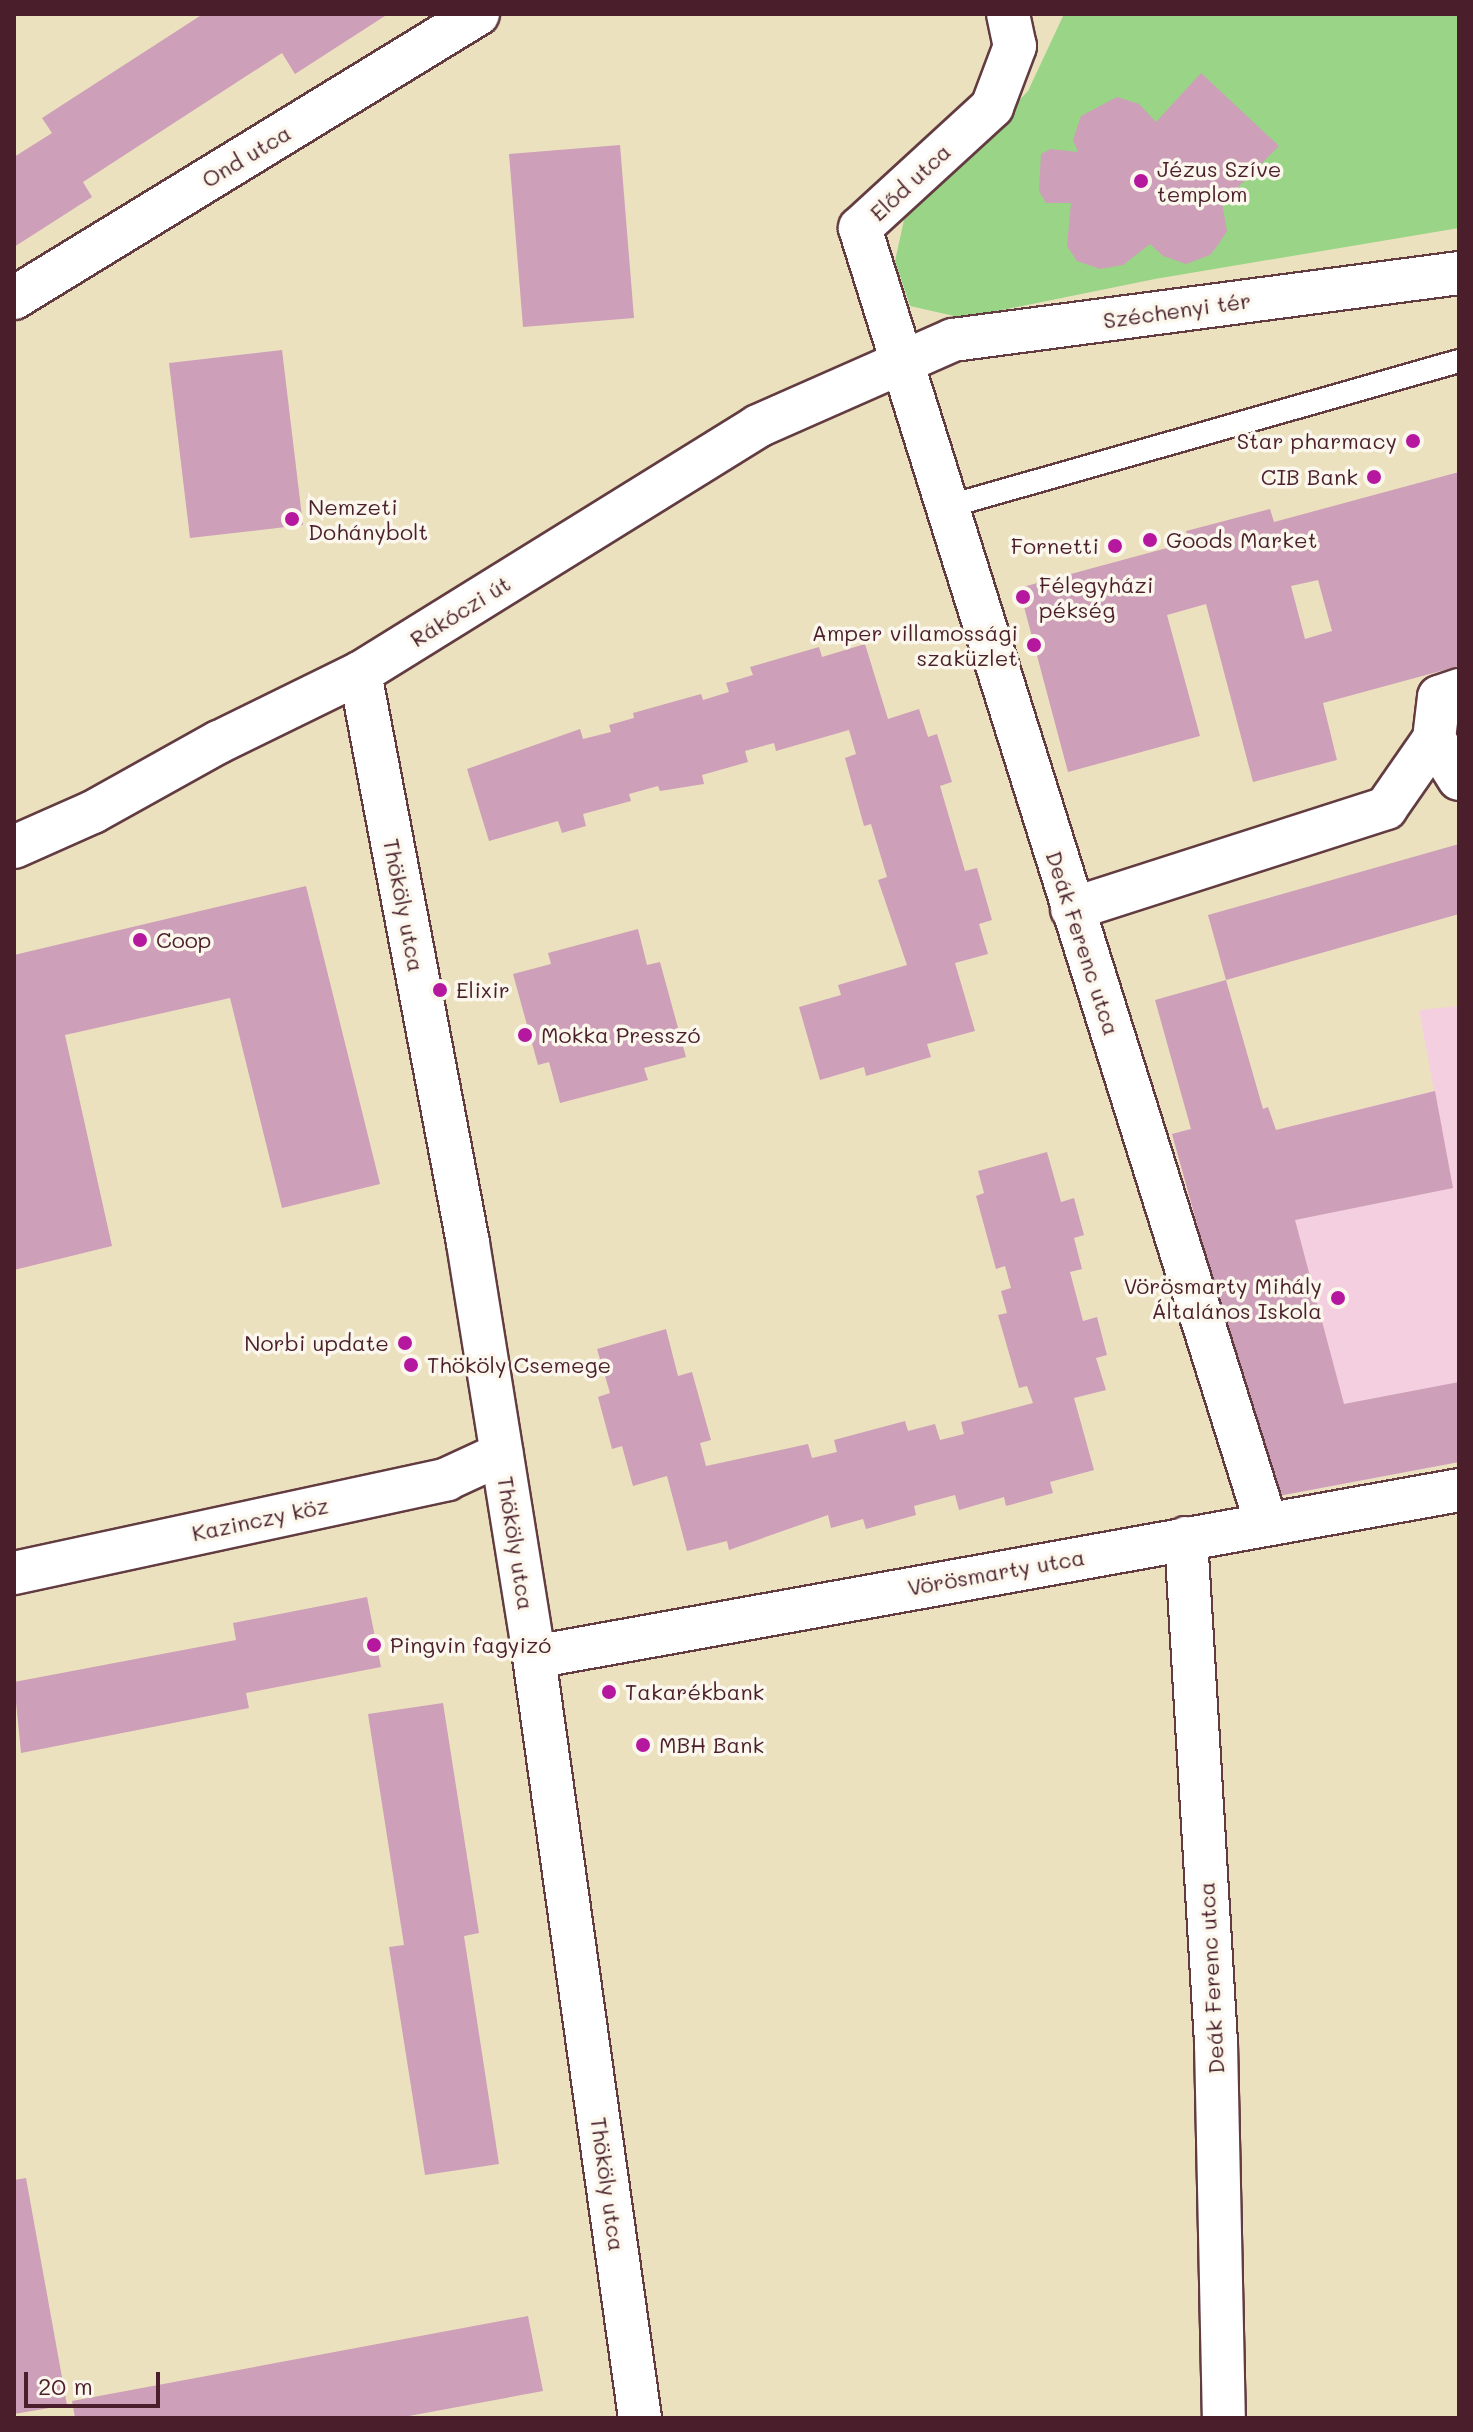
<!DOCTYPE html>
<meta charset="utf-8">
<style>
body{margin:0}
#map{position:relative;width:1473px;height:2432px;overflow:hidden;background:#ece1bf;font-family:Mali,sans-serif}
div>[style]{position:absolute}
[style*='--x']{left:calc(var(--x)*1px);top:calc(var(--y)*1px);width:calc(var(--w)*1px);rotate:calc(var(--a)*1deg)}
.built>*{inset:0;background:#f3cfdf}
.green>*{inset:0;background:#99d487}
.building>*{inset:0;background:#cd9fb8}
.roads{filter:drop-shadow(2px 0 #623c41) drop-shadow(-2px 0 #623c41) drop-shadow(0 2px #623c41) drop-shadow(0 -2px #623c41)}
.lane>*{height:22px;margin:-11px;padding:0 11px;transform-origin:11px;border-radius:11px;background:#fff}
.street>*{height:42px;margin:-21px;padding:0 21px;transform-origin:21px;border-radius:21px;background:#fff}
.dots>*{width:22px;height:22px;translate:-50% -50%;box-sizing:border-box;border:4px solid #fbf7ec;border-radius:50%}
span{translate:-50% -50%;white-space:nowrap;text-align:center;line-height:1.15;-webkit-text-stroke:7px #fbf7ec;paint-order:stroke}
.street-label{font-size:22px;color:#4a1f2b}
.poi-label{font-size:22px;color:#4a1f2b}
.left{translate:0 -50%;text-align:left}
.right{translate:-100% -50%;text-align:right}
.frame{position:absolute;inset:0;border:16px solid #4a1f2b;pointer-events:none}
.scale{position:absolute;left:24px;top:2372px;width:136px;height:36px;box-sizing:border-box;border:4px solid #4a1f2b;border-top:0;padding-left:10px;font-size:24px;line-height:28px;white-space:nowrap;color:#4a1f2b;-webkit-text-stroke:6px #fbf7ec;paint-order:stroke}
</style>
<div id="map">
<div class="built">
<i style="clip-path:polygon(1459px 1006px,1459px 1462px,1273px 1497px,1172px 1134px,1268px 1107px,1276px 1130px,1434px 1091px,1419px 1010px)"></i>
</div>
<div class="green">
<i style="clip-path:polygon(1064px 14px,1459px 14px,1459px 228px,1155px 279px,963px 318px,910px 306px,895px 261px,904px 220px,1028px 91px)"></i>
</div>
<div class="building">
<i style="clip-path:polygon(203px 14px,388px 14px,295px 74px,282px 53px,83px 182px,92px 197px,14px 247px,14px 157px,52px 133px,42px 118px)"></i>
<i style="clip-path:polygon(1201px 73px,1279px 146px,1222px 203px,1227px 231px,1218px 245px,1210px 255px,1186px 264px,1163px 256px,1150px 244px,1123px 265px,1100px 269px,1077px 261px,1067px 246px,1071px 203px,1046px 203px,1039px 191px,1041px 154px,1051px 149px,1078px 152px,1073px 140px,1081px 116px,1117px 97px,1139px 104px,1156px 122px)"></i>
<i style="clip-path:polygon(620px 145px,634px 318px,523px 327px,509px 154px)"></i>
<i style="clip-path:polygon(282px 350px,303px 525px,190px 538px,169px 363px)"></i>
<i style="clip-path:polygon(evenodd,1459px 472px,1459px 666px,1323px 703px,1337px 760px,1253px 782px,1206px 604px,1167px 615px,1200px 736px,1068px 772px,1019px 588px,1189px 542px,1186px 531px,1270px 509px,1274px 522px,1459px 472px,1318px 580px,1332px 631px,1305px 639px,1291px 586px,1318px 580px)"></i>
<i style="clip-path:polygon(865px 644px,888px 719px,919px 709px,928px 737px,937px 734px,952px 782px,940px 786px,965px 871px,977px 868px,992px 920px,979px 924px,988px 954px,955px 963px,975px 1031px,927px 1044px,931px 1057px,866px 1076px,864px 1067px,820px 1080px,799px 1007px,841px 995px,838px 985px,907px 965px,878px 880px,887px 877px,871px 824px,864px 826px,845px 758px,856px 754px,849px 730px,776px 751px,774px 743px,745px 751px,748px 762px,702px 775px,704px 784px,660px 791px,658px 786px,629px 794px,631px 801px,583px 814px,586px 826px,562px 833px,558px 821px,489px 841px,467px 769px,580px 729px,583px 739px,611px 732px,609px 725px,634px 718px,633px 713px,701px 694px,703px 700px,729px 692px,726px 683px,753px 675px,750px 667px,819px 647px,822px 657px)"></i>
<i style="clip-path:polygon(1459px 844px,1459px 914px,1226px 980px,1208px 915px)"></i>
<i style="clip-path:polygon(306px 886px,380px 1184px,282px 1208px,230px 998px,65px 1035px,112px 1246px,14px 1270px,14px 955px)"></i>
<i style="clip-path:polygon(638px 929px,647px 965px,660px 962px,686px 1057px,644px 1068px,648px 1080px,560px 1103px,549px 1062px,538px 1065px,513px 974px,551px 964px,548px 953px)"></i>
<i style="clip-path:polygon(1226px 980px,1263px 1109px,1268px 1107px,1276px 1130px,1435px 1091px,1453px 1188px,1295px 1220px,1344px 1404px,1459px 1382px,1459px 1462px,1273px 1497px,1172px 1134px,1191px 1129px,1155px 1000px)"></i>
<i style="clip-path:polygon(1047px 1152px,1061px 1202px,1074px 1198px,1084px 1235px,1074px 1238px,1082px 1269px,1070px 1272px,1083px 1321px,1097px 1317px,1107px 1355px,1096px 1358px,1106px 1390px,1074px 1398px,1094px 1470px,1050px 1482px,1053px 1493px,1006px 1506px,1004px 1497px,959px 1510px,955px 1495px,914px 1506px,916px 1515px,866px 1529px,863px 1519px,831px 1528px,828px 1515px,729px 1550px,727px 1541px,687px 1551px,667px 1476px,633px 1486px,622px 1446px,612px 1449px,598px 1397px,610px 1393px,597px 1349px,666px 1329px,678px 1376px,692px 1372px,711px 1440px,700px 1443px,706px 1466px,808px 1444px,812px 1458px,837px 1452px,834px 1440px,905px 1421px,908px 1431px,935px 1424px,940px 1440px,964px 1434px,961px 1422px,1033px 1403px,1027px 1386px,1019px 1388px,998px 1315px,1007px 1313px,1001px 1291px,1011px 1288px,1005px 1266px,996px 1269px,976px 1196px,984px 1193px,978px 1171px)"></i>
<i style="clip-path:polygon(367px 1597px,381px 1667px,246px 1693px,249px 1708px,21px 1753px,14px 1682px,236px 1640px,233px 1623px)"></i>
<i style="clip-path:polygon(443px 1703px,479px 1933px,464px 1936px,499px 2164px,425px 2175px,389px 1947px,404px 1945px,368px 1714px)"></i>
<i style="clip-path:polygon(26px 2178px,67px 2405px,14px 2414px,14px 2180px)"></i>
<i style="clip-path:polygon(528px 2316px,543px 2391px,398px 2418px,75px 2418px,72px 2401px)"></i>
</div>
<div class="roads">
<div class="lane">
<i style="--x:946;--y:507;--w:533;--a:-15.89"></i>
</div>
<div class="street">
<i style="--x:1008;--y:14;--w:33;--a:78"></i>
<i style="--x:1015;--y:46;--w:65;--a:110.7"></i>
<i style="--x:992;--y:107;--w:179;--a:137.5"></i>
<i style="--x:860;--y:228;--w:1357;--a:72.59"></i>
<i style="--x:14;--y:298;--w:544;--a:-31.47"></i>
<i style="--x:360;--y:673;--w:580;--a:79.27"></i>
<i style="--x:468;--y:1243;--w:419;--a:80.9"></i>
<i style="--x:534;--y:1657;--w:768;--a:82.07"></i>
<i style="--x:1459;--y:690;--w:21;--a:161"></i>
<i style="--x:1439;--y:697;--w:42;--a:96.8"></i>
<i style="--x:1434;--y:739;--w:47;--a:58"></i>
<i style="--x:14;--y:847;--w:86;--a:-23.9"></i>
<i style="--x:93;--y:812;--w:144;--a:-29.1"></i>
<i style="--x:219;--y:742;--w:157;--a:-26.1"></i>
<i style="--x:360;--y:673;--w:468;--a:-31.8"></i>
<i style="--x:758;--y:426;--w:213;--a:-23.8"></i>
<i style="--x:953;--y:340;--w:510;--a:-7.54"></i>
<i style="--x:1072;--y:909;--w:330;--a:-17.8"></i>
<i style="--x:1386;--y:808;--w:84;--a:-55.2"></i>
<i style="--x:1186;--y:1538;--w:506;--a:86.6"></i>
<i style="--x:1216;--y:2043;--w:375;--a:88.8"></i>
<i style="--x:14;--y:1573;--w:443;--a:-12.2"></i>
<i style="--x:447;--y:1479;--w:60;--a:-24.8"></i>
<i style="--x:534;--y:1657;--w:940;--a:-10.23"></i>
</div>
</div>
<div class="dots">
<i style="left:1141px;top:181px;background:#b5179e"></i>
<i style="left:1413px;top:441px;background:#b5179e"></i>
<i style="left:1374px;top:477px;background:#b5179e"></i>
<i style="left:292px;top:519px;background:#b5179e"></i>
<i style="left:1150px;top:540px;background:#b5179e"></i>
<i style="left:1115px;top:546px;background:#b5179e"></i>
<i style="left:1023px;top:597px;background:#b5179e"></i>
<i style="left:1034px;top:645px;background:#b5179e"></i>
<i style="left:140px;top:940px;background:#b5179e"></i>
<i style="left:440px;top:990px;background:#b5179e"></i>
<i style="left:525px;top:1035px;background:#b5179e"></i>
<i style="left:1338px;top:1298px;background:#b5179e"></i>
<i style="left:405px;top:1343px;background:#b5179e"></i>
<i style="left:411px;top:1365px;background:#b5179e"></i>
<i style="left:374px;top:1645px;background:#b5179e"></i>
<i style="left:609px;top:1692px;background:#b5179e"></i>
<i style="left:643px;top:1745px;background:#b5179e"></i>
</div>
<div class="street-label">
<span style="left:246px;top:156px;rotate:-31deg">Ond utca</span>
<span style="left:910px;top:182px;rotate:-43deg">Előd utca</span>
<span style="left:1177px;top:310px;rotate:-8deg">Széchenyi tér</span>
<span style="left:460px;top:611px;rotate:-32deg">Rákóczi út</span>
<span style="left:404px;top:905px;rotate:79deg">Thököly utca</span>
<span style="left:1083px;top:943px;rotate:72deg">Deák Ferenc utca</span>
<span style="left:260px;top:1519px;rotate:-12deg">Kazinczy köz</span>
<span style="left:516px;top:1543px;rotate:81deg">Thököly utca</span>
<span style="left:996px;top:1572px;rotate:-10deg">Vörösmarty utca</span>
<span style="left:1211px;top:1978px;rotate:-93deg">Deák Ferenc utca</span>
<span style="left:608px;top:2184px;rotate:82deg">Thököly utca</span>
</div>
<div class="poi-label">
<span class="left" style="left:1157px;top:181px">Jézus Szíve<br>templom</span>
<span class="right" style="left:1397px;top:441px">Star pharmacy</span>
<span class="right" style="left:1358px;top:477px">CIB Bank</span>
<span class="left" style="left:308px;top:519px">Nemzeti<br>Dohánybolt</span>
<span class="left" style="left:1166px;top:540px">Goods Market</span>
<span class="right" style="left:1099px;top:546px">Fornetti</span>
<span class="left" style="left:1039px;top:597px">Félegyházi<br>pékség</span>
<span class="right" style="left:1018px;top:645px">Amper villamossági<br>szaküzlet</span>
<span class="left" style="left:156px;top:940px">Coop</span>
<span class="left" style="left:456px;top:990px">Elixir</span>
<span class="left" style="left:541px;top:1035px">Mokka Presszó</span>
<span class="right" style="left:1322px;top:1298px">Vörösmarty Mihály<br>Általános Iskola</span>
<span class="right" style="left:389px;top:1343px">Norbi update</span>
<span class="left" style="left:427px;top:1365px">Thököly Csemege</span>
<span class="left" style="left:390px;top:1645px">Pingvin fagyizó</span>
<span class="left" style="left:625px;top:1692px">Takarékbank</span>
<span class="left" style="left:659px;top:1745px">MBH Bank</span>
</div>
<div class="frame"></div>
<div class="scale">20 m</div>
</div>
